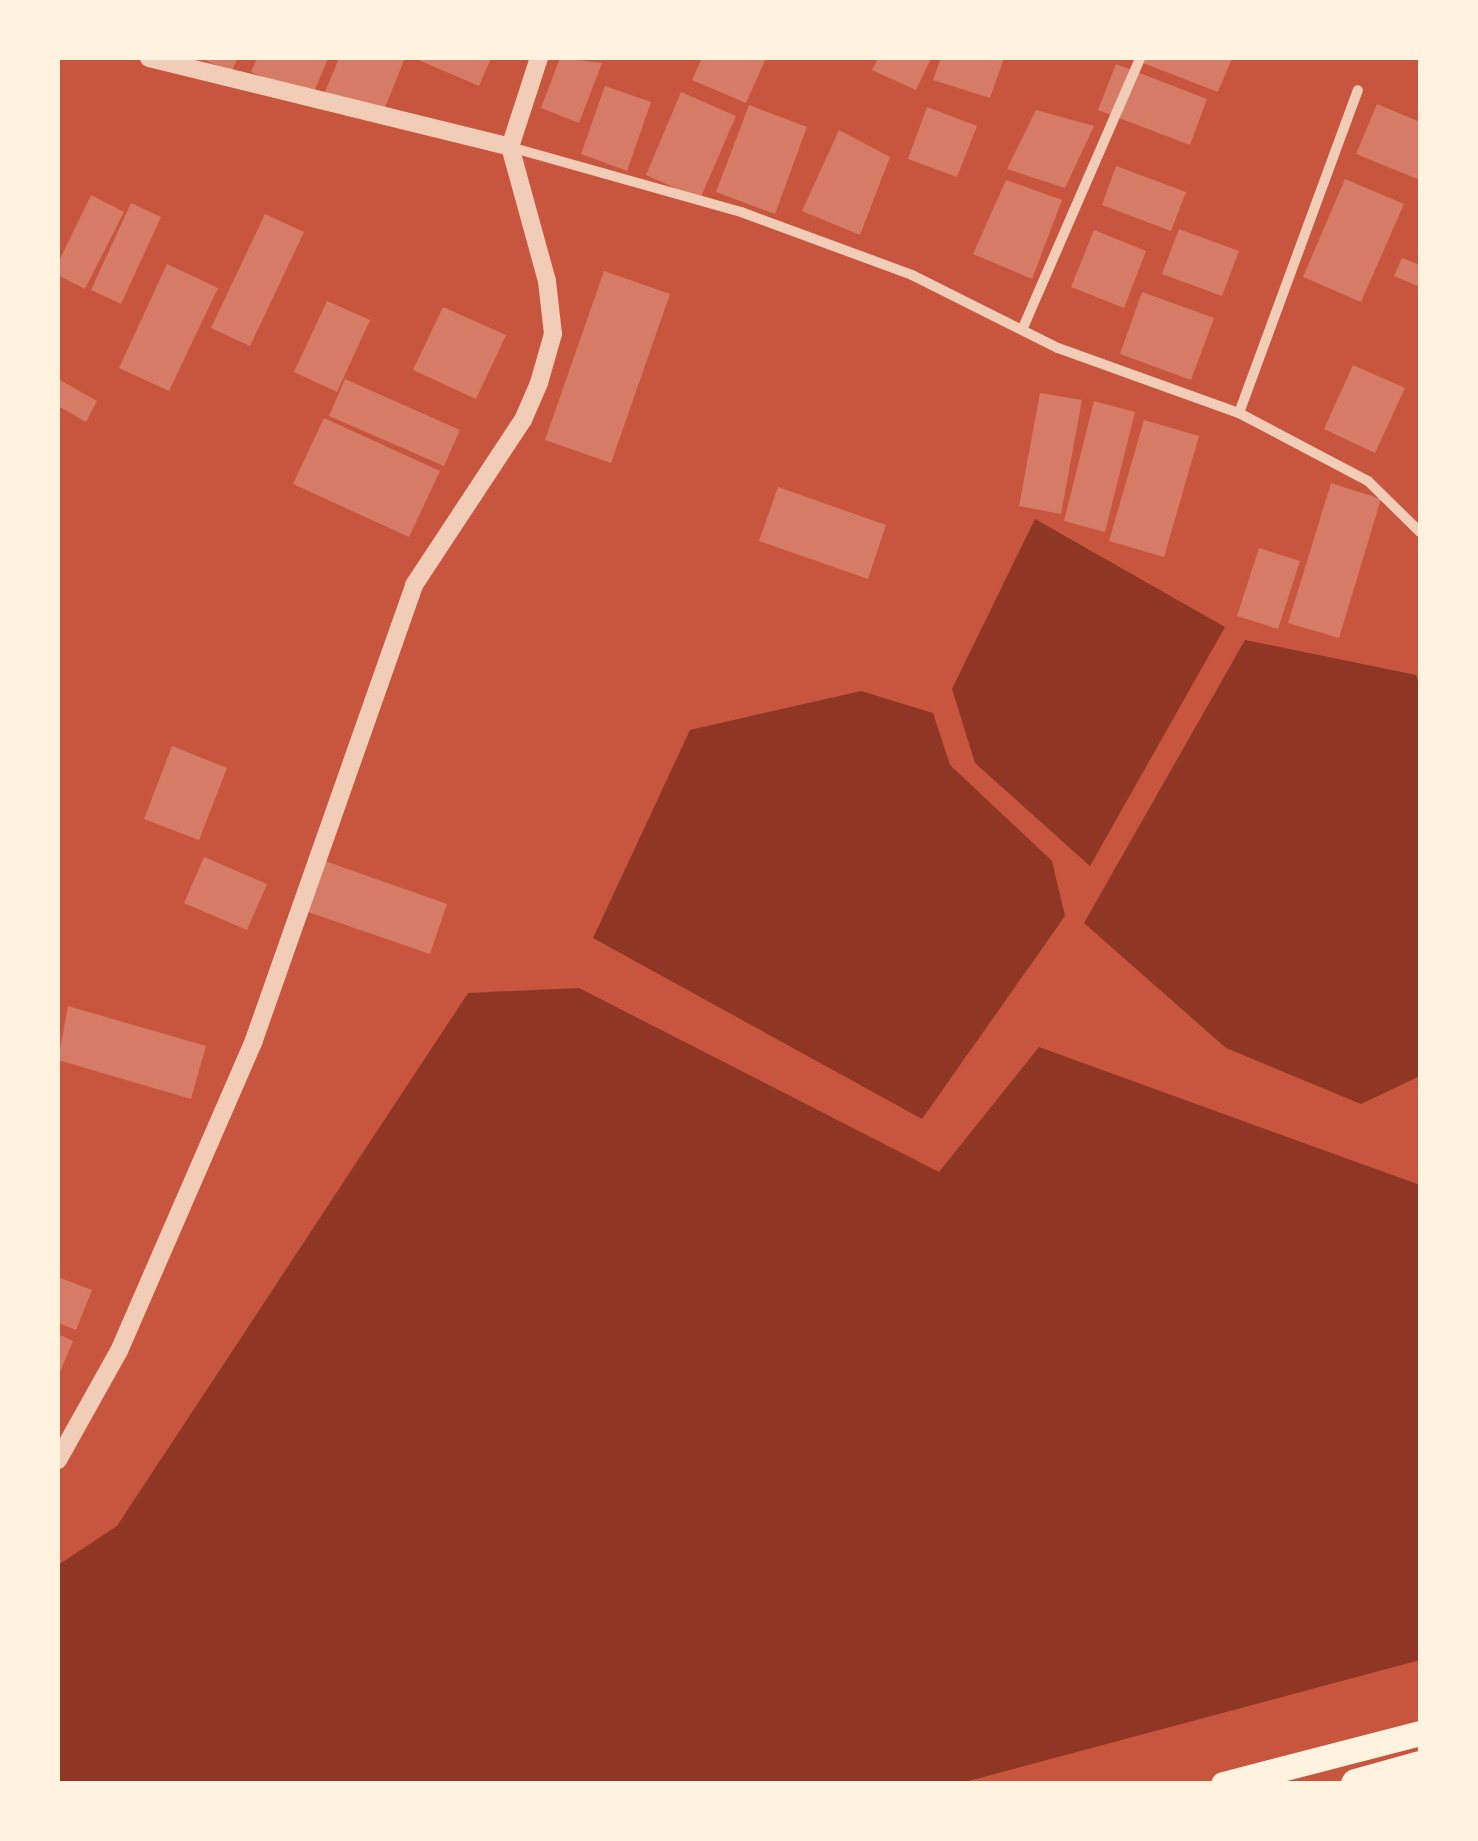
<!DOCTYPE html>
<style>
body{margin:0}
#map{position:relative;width:1478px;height:1841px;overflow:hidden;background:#c8553d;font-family:Barlow,sans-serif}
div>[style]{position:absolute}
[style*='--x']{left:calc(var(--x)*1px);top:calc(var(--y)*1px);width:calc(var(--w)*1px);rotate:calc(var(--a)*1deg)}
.water>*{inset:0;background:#8f3625}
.building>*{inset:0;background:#d67c66}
.minor>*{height:10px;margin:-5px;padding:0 5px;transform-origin:5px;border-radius:5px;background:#f1ccb7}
.tertiary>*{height:18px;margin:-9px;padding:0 9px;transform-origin:9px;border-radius:9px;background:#f1ccb7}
.primary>*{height:25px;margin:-12.5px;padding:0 12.5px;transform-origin:12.5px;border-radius:12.5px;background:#fff3e0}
.motorway>*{height:30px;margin:-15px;padding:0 15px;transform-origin:15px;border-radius:15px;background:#fff3e0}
span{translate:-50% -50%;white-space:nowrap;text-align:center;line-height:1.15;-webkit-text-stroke:9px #fff3e0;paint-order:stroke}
.frame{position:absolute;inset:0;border:60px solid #fff3e0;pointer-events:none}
</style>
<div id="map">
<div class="water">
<i style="clip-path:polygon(1035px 519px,1225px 627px,1090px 866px,975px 763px,952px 689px)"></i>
<i style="clip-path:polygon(1245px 640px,1416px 675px,1420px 688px,1420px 1076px,1361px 1104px,1226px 1048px,1084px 923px)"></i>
<i style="clip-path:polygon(861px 691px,933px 713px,950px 765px,1052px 861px,1065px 916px,922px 1119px,593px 938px,690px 730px)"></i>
<i style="clip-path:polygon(579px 988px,939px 1172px,1039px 1047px,1420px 1185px,1420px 1660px,961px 1783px,58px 1783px,58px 1565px,117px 1526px,468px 993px)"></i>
</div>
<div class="building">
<i style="clip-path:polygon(200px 58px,238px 58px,231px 72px)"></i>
<i style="clip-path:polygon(257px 58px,328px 58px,312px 97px,251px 72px)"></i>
<i style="clip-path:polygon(339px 58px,405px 58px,382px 115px,325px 92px)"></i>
<i style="clip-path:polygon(414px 58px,491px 58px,479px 86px)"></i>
<i style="clip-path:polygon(560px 58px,602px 63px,579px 123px,541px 108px)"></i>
<i style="clip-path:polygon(702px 58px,766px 58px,746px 103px,692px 80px)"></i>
<i style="clip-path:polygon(878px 58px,931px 58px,916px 90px,872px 70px)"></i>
<i style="clip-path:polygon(941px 58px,1004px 58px,990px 98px,933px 80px)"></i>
<i style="clip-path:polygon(1130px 58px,1232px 58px,1218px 92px)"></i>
<i style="clip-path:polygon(1116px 64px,1207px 99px,1190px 145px,1098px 110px)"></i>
<i style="clip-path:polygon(605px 86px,651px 102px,627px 171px,581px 154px)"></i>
<i style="clip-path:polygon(681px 92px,736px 116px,700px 199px,646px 175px)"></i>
<i style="clip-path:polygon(1377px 104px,1420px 122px,1420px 180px,1356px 154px)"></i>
<i style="clip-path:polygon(749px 105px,807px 127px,775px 214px,716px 192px)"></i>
<i style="clip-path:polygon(927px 107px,977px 126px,957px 177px,908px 159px)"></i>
<i style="clip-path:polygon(1036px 110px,1094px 126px,1065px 188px,1007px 169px)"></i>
<i style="clip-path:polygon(839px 130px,890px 157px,860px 235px,802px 211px)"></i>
<i style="clip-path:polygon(1116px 166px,1186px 192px,1171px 231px,1102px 205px)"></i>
<i style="clip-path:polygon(1345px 179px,1404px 204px,1361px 302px,1303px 277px)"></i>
<i style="clip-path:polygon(1006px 180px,1062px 200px,1032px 279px,973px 254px)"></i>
<i style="clip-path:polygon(91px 195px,124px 212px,85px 289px,58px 275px,58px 263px)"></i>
<i style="clip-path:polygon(131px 203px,161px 217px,121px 304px,91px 290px)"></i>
<i style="clip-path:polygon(265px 214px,304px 232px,250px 346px,211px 328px)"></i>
<i style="clip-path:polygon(1179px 229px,1239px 251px,1222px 296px,1162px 274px)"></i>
<i style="clip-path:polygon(1094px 230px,1146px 251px,1124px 308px,1071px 287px)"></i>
<i style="clip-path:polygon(1402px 258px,1420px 265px,1420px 287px,1394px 276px)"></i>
<i style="clip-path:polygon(167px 264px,218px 288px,169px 391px,119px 368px)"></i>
<i style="clip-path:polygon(604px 271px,670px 294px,611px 463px,545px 440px)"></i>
<i style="clip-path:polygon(1142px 292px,1214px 318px,1191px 380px,1120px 354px)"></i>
<i style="clip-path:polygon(327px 301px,370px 320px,337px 392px,294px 372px)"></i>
<i style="clip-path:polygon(443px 307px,506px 335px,476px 399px,413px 370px)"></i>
<i style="clip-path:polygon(1353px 365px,1405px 388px,1375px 453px,1324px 429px)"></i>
<i style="clip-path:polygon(58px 379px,97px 401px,86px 422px,58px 406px)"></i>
<i style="clip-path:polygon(345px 379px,460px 430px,444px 466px,329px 416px)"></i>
<i style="clip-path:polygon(1040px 393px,1082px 400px,1061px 514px,1019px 506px)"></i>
<i style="clip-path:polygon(1094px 401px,1135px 412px,1105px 532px,1064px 521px)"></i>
<i style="clip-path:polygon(324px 418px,440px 471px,409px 537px,293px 484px)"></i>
<i style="clip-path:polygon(1144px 420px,1199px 436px,1164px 557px,1109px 541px)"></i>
<i style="clip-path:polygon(1331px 483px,1381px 499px,1339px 638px,1288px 623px)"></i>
<i style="clip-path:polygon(778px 487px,886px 525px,868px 579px,759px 541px)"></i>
<i style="clip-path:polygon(1259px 548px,1300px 561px,1278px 629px,1237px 616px)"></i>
<i style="clip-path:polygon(172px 746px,227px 768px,199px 840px,144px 819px)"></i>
<i style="clip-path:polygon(204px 857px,267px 884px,247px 930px,184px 903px)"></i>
<i style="clip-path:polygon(325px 861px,447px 904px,430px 954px,308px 912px)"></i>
<i style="clip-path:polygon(68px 1006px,206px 1046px,191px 1099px,58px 1060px)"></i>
<i style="clip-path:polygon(58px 1277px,92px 1290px,76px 1330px,58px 1323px)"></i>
<i style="clip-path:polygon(58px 1334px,73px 1341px,58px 1377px)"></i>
</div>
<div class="minor">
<i style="--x:510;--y:147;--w:240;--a:15.7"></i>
<i style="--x:741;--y:212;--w:182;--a:20.2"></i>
<i style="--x:912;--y:275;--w:163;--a:26.6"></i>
<i style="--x:1058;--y:348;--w:192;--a:19.8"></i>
<i style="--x:1239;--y:413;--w:344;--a:-69.8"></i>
<i style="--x:1022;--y:330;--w:296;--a:-66.5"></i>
<i style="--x:1239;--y:413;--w:146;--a:27.8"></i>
<i style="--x:1368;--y:481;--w:73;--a:44.4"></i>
</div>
<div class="tertiary">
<i style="--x:149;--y:58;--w:372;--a:13.8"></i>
<i style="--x:510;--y:147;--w:94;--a:-72"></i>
<i style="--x:58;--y:1460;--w:125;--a:-60.8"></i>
<i style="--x:119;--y:1351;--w:339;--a:-66.5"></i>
<i style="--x:254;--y:1040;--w:482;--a:-70.6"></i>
<i style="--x:414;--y:585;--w:198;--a:-56.6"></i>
<i style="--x:523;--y:420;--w:40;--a:-66.6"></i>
<i style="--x:539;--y:383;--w:51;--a:-74.1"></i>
<i style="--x:553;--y:334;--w:53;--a:-96.5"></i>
<i style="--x:547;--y:281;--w:139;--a:-105.4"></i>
</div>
<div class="primary">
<i style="--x:1223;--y:1784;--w:203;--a:-14.5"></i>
</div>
<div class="motorway">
<i style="--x:1356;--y:1784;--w:66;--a:-15.7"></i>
</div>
<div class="frame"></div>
</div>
